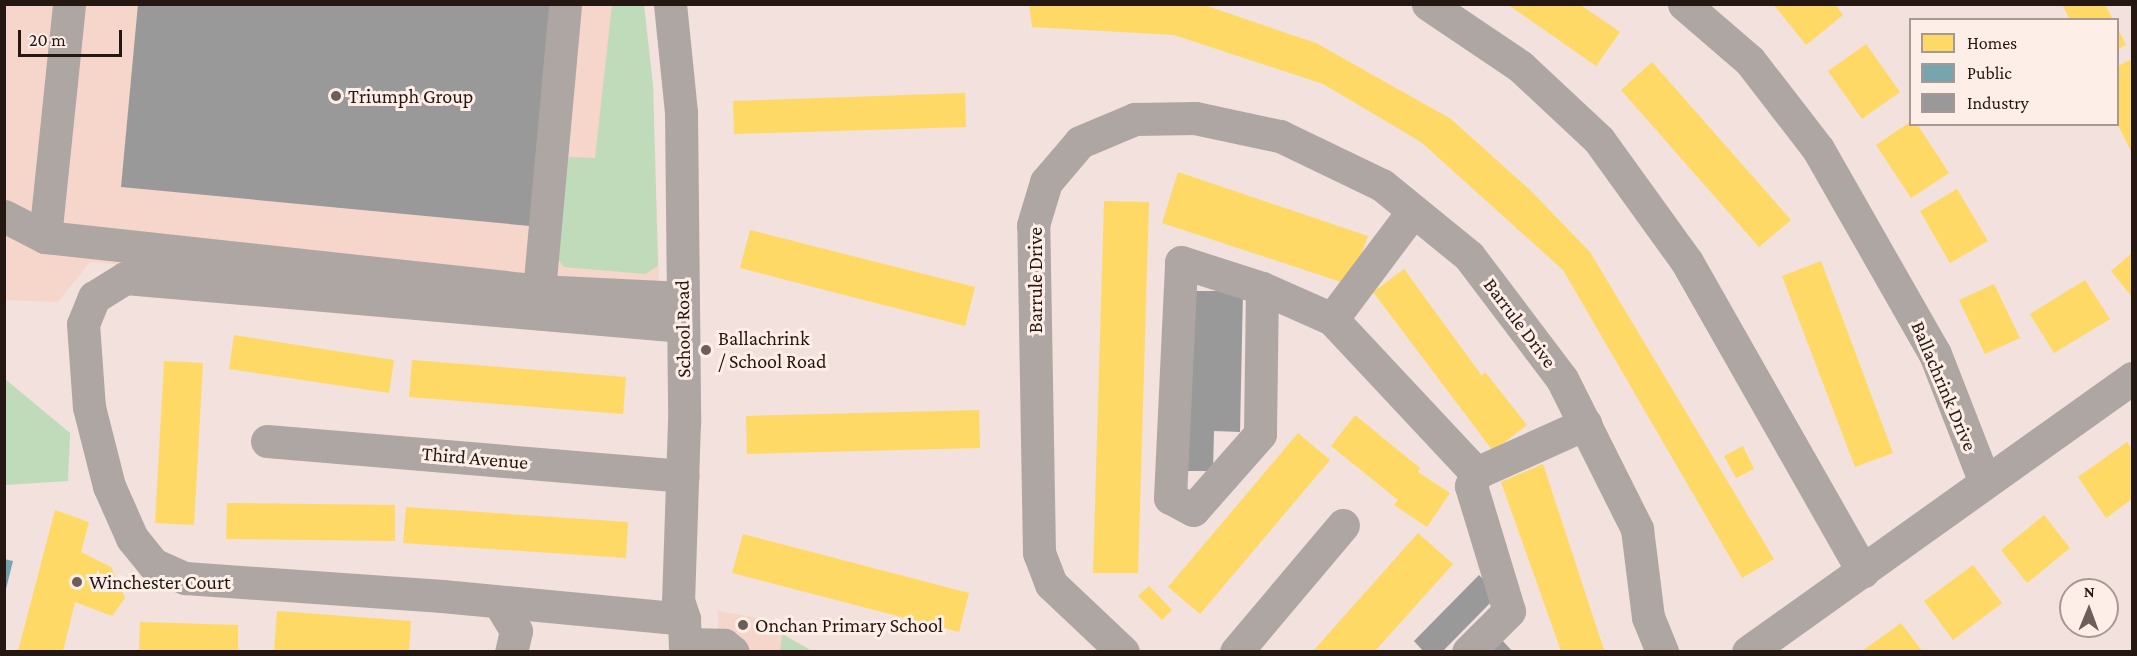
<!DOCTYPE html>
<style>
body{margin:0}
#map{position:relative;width:2137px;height:656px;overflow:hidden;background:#f2e1dc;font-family:"Crimson Pro",serif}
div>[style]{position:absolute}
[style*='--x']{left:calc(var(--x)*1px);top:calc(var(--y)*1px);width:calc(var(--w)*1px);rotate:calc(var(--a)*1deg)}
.built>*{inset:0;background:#f6d5ca}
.green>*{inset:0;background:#bfdbb9}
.homes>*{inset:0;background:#ffd966}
.public>*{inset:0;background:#76a5af}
.industry>*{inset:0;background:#999}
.minor>*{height:33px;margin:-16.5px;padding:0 16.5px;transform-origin:16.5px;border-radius:16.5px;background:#aea6a3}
.dots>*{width:16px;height:16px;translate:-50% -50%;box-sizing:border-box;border:3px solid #feeee8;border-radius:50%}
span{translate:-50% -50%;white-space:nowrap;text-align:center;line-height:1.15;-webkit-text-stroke:6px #feeee8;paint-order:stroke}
.poi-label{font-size:20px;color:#251813}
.left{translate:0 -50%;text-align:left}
.street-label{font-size:20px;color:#251813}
.frame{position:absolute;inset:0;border:6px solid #251813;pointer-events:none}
.legend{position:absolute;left:1909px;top:18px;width:210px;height:108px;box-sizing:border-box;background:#feeee8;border:2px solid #a79893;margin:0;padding:8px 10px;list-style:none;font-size:18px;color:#251813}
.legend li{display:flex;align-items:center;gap:12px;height:30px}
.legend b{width:30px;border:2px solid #a79893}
.north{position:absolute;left:2059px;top:578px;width:60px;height:60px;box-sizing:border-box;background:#feeee8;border:2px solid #a79893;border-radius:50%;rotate:1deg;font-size:16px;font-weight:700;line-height:24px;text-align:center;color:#251813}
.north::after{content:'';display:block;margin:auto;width:21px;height:27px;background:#6d5e59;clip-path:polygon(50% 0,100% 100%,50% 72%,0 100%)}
.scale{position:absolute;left:18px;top:30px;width:104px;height:27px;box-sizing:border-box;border:3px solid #251813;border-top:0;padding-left:8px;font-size:18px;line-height:21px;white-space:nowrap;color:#251813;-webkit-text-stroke:4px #feeee8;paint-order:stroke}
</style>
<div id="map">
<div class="built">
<i style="clip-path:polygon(5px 5px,644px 5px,653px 86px,660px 314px,90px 262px,58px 302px,5px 300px)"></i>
<i style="clip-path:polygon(718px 611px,754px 617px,812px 651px,719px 651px)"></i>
</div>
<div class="green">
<i style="clip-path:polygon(612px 5px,644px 5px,653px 86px,658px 266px,645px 274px,564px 267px,556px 257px,566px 157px,595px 158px)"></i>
<i style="clip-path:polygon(5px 379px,70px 433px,68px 481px,5px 485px)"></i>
<i style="clip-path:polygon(782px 634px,812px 651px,780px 651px)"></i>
</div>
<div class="homes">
<i style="clip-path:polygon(1029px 4px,1201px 4px,1316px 43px,1451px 119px,1531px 191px,1590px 252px,1774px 559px,1742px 578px,1563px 270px,1421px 142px,1323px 84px,1174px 35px,1032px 27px)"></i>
<i style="clip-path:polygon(1507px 4px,1579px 4px,1620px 32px,1596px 66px)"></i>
<i style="clip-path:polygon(1773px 4px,1835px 4px,1843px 15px,1806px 45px)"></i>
<i style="clip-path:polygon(2062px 4px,2105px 4px,2113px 20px,2070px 20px)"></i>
<i style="clip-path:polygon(2118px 29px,2126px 45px,2118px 49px)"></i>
<i style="clip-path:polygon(1866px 44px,1900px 92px,1862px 119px,1828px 71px)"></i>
<i style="clip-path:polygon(2130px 60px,2132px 65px,2132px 153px,2118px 125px,2118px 66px)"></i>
<i style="clip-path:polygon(1652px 62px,1791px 220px,1759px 247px,1621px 90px)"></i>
<i style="clip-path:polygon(965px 93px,966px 127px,734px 134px,733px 101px)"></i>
<i style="clip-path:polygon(1910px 122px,1917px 124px,1949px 173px,1911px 198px,1876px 145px)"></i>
<i style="clip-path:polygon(1178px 172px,1368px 236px,1350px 285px,1162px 223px)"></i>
<i style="clip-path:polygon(1957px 189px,1988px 241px,1950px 263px,1920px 211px)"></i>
<i style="clip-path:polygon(1104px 201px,1149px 202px,1138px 573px,1093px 573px)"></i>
<i style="clip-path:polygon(750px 230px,975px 287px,965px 326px,740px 268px)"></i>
<i style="clip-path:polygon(2132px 253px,2132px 297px,2111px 271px)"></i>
<i style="clip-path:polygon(1821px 261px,1893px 453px,1855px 467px,1782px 276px)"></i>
<i style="clip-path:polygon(1404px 269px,1482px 376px,1485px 372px,1527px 425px,1493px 451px,1373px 292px)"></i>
<i style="clip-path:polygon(2085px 280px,2110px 319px,2054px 353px,2030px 314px)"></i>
<i style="clip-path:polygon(1994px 284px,2020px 338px,1985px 354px,1959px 300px)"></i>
<i style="clip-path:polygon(234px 335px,394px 360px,389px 393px,229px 369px)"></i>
<i style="clip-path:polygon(412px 360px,626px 377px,623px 414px,409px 397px)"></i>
<i style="clip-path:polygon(164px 361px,203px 363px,194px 525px,155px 523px)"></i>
<i style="clip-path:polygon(979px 410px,980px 448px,747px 454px,746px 416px)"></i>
<i style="clip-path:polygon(1355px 415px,1420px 468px,1418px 472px,1450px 493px,1427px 527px,1394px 505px,1398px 500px,1331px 446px)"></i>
<i style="clip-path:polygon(1298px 433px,1330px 460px,1200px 614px,1168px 587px)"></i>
<i style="clip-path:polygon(2127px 442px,2132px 449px,2132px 499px,2106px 518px,2078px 477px)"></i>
<i style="clip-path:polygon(1743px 446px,1754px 469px,1736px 478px,1724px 456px)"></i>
<i style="clip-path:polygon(1543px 464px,1604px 650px,1600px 651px,1561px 651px,1501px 482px)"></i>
<i style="clip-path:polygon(227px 503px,395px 505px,395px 541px,226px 539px)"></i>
<i style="clip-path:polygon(406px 507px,628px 522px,626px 558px,403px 543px)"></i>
<i style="clip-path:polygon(55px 510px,89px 522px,81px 552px,111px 567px,125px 598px,112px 616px,75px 602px,63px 651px,18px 651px)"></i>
<i style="clip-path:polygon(2044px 515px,2070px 548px,2027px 583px,2001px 550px)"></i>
<i style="clip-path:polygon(1418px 533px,1453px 564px,1375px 651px,1313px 651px)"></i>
<i style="clip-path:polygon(743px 534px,969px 593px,959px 632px,732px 573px)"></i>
<i style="clip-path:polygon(1973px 565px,2002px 603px,1953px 640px,1924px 601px)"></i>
<i style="clip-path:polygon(1149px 586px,1172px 610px,1162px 620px,1138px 596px)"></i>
<i style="clip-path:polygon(277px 611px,411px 621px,409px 651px,274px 651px)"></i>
<i style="clip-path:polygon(140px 622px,238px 625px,238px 651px,139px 651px)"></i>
<i style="clip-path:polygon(1901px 623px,1922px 651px,1862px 651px)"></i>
</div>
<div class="public">
<i style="clip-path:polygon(4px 559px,13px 561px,5px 593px,4px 592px)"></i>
</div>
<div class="industry">
<i style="clip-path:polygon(138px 4px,551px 4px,530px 226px,121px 187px)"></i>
<i style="clip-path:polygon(1189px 291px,1243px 291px,1240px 432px,1214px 431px,1213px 471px,1186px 471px)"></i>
<i style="clip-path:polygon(1479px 575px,1498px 595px,1442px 652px,1424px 652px,1414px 641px)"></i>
<i style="clip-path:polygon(1501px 639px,1513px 652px,1489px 652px)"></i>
</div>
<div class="minor">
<i style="--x:670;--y:4;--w:109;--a:84.2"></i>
<i style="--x:681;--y:112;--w:310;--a:89.4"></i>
<i style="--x:684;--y:422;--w:178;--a:91.9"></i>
<i style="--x:678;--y:600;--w:20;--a:72"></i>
<i style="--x:684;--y:619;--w:33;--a:88"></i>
<i style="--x:1428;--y:4;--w:111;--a:34"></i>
<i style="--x:1520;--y:66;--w:108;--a:43.1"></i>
<i style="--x:1599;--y:140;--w:150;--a:54.2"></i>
<i style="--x:1687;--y:262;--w:356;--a:60.4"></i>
<i style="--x:1684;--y:4;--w:87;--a:40.8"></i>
<i style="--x:1750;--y:61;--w:111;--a:52.3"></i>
<i style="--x:1818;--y:149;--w:236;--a:60.3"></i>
<i style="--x:1935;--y:354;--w:137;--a:68.7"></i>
<i style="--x:4;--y:216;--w:46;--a:27.1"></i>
<i style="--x:45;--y:237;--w:497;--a:6.2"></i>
<i style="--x:539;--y:291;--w:144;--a:2.8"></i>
<i style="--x:45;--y:237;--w:234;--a:-84.1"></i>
<i style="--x:1262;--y:288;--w:146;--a:90.8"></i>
<i style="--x:1260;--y:434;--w:101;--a:131.4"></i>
<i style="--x:1193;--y:510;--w:26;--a:-152"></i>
<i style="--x:1170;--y:498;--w:236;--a:-87.3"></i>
<i style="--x:1181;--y:262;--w:85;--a:17.8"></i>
<i style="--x:1262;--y:288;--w:77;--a:23.9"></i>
<i style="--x:1332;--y:319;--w:211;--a:46.9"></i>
<i style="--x:539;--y:291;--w:288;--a:-84.8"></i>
<i style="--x:1332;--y:319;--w:135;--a:-53.1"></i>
<i style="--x:683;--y:326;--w:560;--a:-175.08"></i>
<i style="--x:125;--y:278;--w:36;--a:148"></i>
<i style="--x:94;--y:297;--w:29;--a:112"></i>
<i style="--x:83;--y:324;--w:83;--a:85.9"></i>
<i style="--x:89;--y:407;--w:81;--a:75.8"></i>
<i style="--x:109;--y:486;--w:57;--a:66.1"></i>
<i style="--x:132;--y:538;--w:33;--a:51"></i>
<i style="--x:153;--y:564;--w:35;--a:24"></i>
<i style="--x:185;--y:578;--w:258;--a:4"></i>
<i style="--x:442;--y:596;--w:243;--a:5.4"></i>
<i style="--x:267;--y:441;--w:417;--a:4.8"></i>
<i style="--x:500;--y:604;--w:31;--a:59"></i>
<i style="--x:516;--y:631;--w:22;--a:103"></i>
<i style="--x:685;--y:644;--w:39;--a:1"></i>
<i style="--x:724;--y:645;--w:11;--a:38"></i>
<i style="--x:1123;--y:652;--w:99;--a:-136.6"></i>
<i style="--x:1051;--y:584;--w:33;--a:-111"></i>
<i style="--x:1039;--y:553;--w:328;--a:-91"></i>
<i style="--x:1033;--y:225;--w:45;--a:-73.2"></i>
<i style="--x:1046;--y:182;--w:52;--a:-49.6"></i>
<i style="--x:1080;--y:142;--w:60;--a:-22.7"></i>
<i style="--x:1135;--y:119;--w:60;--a:-1"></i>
<i style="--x:1195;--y:118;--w:87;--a:12"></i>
<i style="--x:1280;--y:136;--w:113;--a:25.7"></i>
<i style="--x:1382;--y:185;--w:112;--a:39.2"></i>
<i style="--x:1469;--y:256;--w:154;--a:52.9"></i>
<i style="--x:1562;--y:379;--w:168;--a:63.4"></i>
<i style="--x:1637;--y:529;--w:89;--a:82.9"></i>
<i style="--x:1648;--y:617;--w:38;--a:68"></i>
<i style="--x:1236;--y:652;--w:166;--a:-49.9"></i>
<i style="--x:1468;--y:652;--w:58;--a:-45"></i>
<i style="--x:1509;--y:611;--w:131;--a:-106.9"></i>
<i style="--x:1471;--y:486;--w:14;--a:-69"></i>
<i style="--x:1476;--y:473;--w:120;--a:-24.2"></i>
<i style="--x:1748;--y:652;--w:472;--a:-35.5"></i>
</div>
<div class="dots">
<i style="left:336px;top:96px;background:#6d5e59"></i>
<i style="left:706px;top:350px;background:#6d5e59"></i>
<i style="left:77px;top:582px;background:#6d5e59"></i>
<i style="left:743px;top:625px;background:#6d5e59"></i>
</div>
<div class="poi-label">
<span class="left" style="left:348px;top:96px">Triumph Group</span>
<span class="left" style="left:718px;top:350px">Ballachrink<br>/ School Road</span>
<span class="left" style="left:89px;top:582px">Winchester Court</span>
<span class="left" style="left:755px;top:625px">Onchan Primary School</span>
</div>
<div class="street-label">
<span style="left:1035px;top:280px;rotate:-90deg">Barrule Drive</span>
<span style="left:1520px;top:323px;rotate:53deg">Barrule Drive</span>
<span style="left:683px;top:329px;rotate:-91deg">School Road</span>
<span style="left:1944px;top:386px;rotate:67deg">Ballachrink Drive</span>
<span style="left:475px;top:458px;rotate:5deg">Third Avenue</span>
</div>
<div class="frame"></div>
<ul class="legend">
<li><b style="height:16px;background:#ffd966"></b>Homes</li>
<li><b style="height:16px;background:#76a5af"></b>Public</li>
<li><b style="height:16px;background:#999"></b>Industry</li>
</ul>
<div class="north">N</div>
<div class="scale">20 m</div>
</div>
